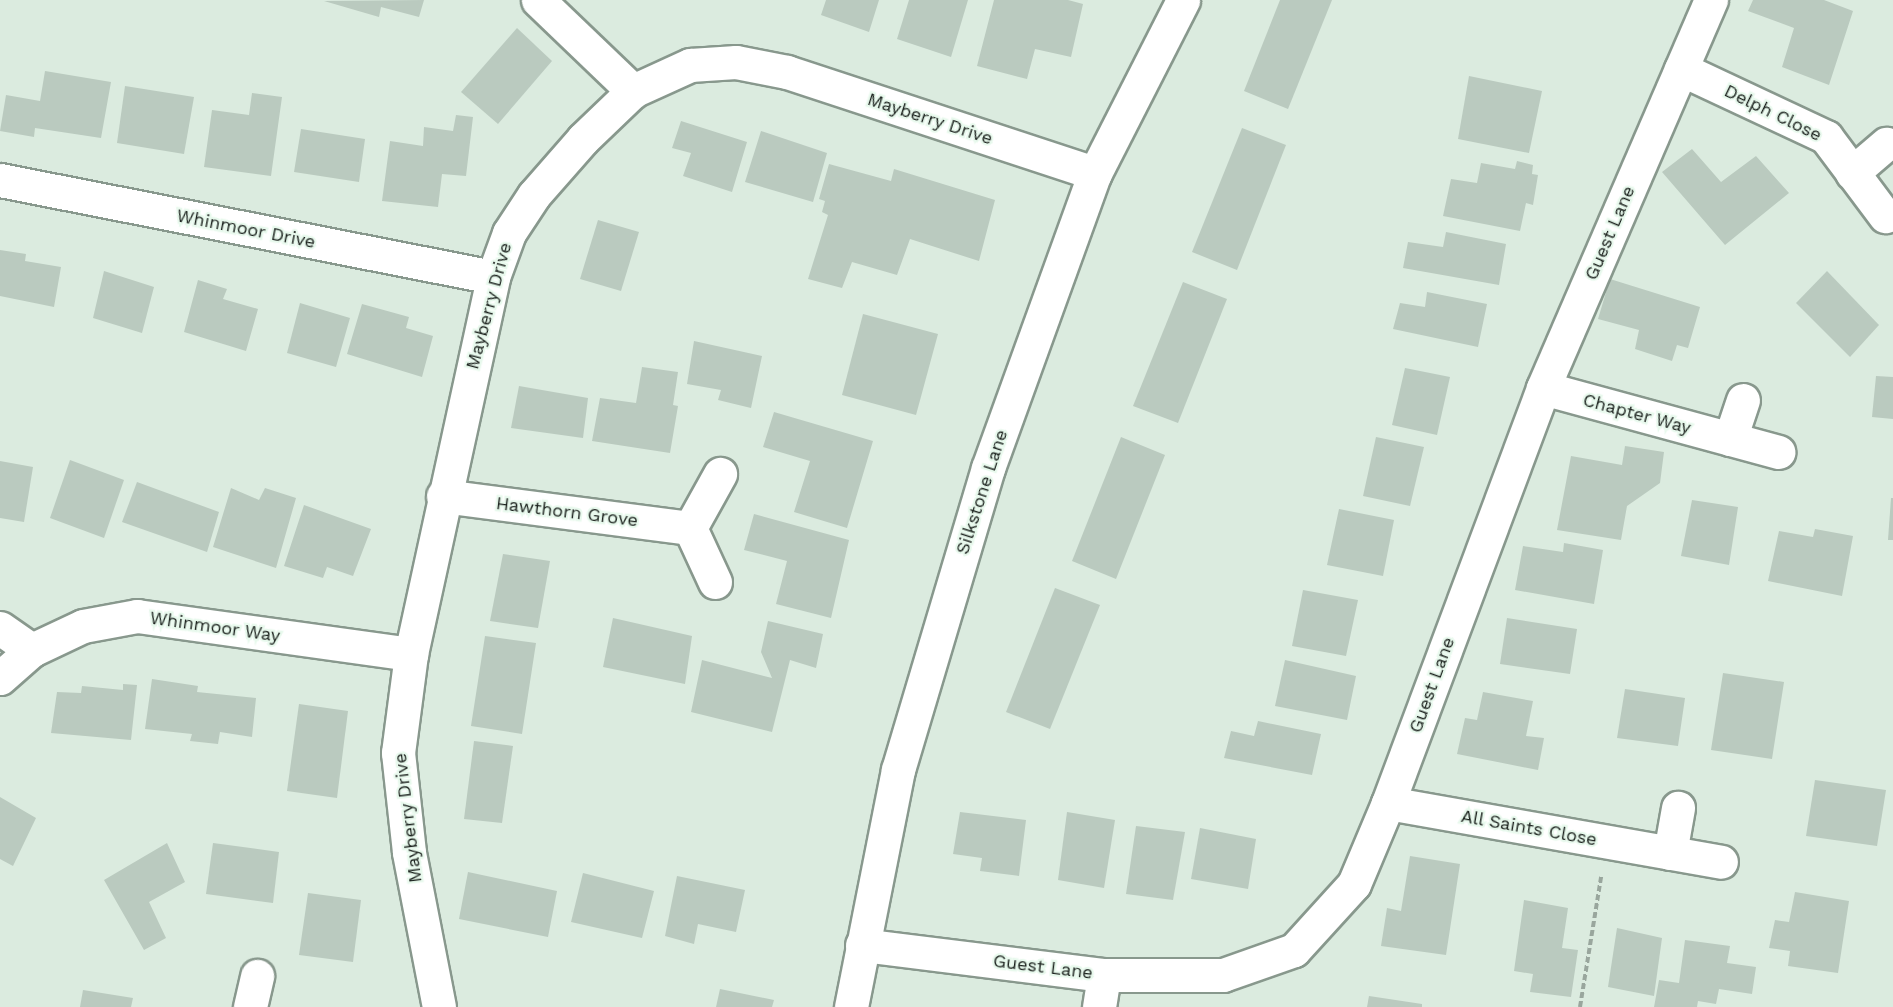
<!DOCTYPE html>
<style>
body{margin:0}
#map{position:relative;width:1893px;height:1007px;overflow:hidden;background:#dbebdf;font-family:"Work Sans",sans-serif}
div>[style]{position:absolute}
[style*='--x']{left:calc(var(--x)*1px);top:calc(var(--y)*1px);width:calc(var(--w)*1px);rotate:calc(var(--a)*1deg)}
.building>*{inset:0;background:#bacabf}
.path>*{height:4px;margin-top:-2px;transform-origin:0;background:repeating-linear-gradient(90deg,#99a69d 0 6px,transparent 0 9px)}
.roads{filter:drop-shadow(2px 0 #88988d) drop-shadow(-2px 0 #88988d) drop-shadow(0 2px #88988d) drop-shadow(0 -2px #88988d)}
.minor>*{height:33px;margin:-16.5px;padding:0 16.5px;transform-origin:16.5px;border-radius:16.5px;background:#fff}
.tertiary>*{height:33px;margin:-16.5px;padding:0 16.5px;transform-origin:16.5px;border-radius:16.5px;background:#fff}
span{translate:-50% -50%;white-space:nowrap;text-align:center;line-height:1.15;-webkit-text-stroke:4.5px #e8f9ed;paint-order:stroke}
.street-label{font-size:18px;color:#1a201c}
</style>
<div id="map">
<div class="building">
<i style="clip-path:polygon(424px 0,419px 17px,381px 7px,379px 17px,324px 1px)"></i>
<i style="clip-path:polygon(826px 0,879px 0,869px 32px,821px 15px)"></i>
<i style="clip-path:polygon(909px 0,968px 0,951px 57px,897px 39px)"></i>
<i style="clip-path:polygon(994px 0,1068px 0,1083px 4px,1071px 57px,1035px 49px,1027px 79px,977px 66px)"></i>
<i style="clip-path:polygon(1280px 0,1332px 0,1288px 109px,1244px 91px)"></i>
<i style="clip-path:polygon(1753px 0,1824px 0,1853px 11px,1829px 85px,1782px 67px,1794px 28px,1748px 11px)"></i>
<i style="clip-path:polygon(517px 28px,552px 61px,498px 124px,461px 92px)"></i>
<i style="clip-path:polygon(45px 71px,111px 82px,101px 138px,35px 128px,34px 137px,0 131px,6px 95px,40px 101px)"></i>
<i style="clip-path:polygon(1469px 76px,1542px 91px,1529px 153px,1458px 139px)"></i>
<i style="clip-path:polygon(125px 86px,194px 97px,184px 154px,117px 143px)"></i>
<i style="clip-path:polygon(252px 93px,282px 97px,271px 176px,204px 167px,212px 110px,249px 115px)"></i>
<i style="clip-path:polygon(456px 115px,473px 117px,466px 176px,442px 174px,438px 207px,382px 201px,390px 141px,423px 146px,424px 127px,453px 131px)"></i>
<i style="clip-path:polygon(681px 121px,747px 142px,732px 192px,683px 176px,691px 153px,672px 148px)"></i>
<i style="clip-path:polygon(1242px 128px,1286px 145px,1237px 270px,1192px 252px)"></i>
<i style="clip-path:polygon(301px 129px,365px 139px,359px 182px,294px 172px)"></i>
<i style="clip-path:polygon(761px 131px,827px 153px,813px 202px,745px 182px)"></i>
<i style="clip-path:polygon(1692px 149px,1721px 182px,1756px 156px,1789px 193px,1725px 245px,1662px 172px)"></i>
<i style="clip-path:polygon(1517px 161px,1533px 165px,1532px 174px,1538px 175px,1533px 205px,1526px 203px,1520px 231px,1443px 216px,1451px 179px,1477px 183px,1481px 163px,1515px 169px)"></i>
<i style="clip-path:polygon(829px 164px,891px 181px,894px 169px,995px 200px,979px 261px,910px 239px,897px 275px,852px 262px,842px 288px,808px 279px,828px 215px,822px 212px,825px 201px,819px 199px)"></i>
<i style="clip-path:polygon(598px 220px,639px 232px,621px 291px,580px 279px)"></i>
<i style="clip-path:polygon(1446px 232px,1506px 244px,1499px 285px,1403px 268px,1408px 242px,1443px 247px)"></i>
<i style="clip-path:polygon(0 250px,26px 254px,25px 261px,61px 267px,54px 307px,0 296px)"></i>
<i style="clip-path:polygon(104px 271px,154px 287px,142px 333px,93px 318px)"></i>
<i style="clip-path:polygon(1827px 271px,1879px 325px,1850px 357px,1796px 303px)"></i>
<i style="clip-path:polygon(1610px 279px,1700px 307px,1688px 348px,1677px 345px,1672px 361px,1635px 349px,1639px 330px,1598px 319px)"></i>
<i style="clip-path:polygon(198px 280px,227px 289px,223px 299px,258px 309px,246px 351px,184px 332px)"></i>
<i style="clip-path:polygon(1183px 282px,1227px 299px,1178px 423px,1133px 406px)"></i>
<i style="clip-path:polygon(1427px 292px,1487px 304px,1478px 347px,1393px 329px,1400px 303px,1425px 307px)"></i>
<i style="clip-path:polygon(300px 303px,350px 318px,336px 367px,287px 353px)"></i>
<i style="clip-path:polygon(362px 304px,409px 317px,406px 328px,433px 336px,422px 377px,347px 354px)"></i>
<i style="clip-path:polygon(863px 314px,938px 334px,916px 415px,842px 395px)"></i>
<i style="clip-path:polygon(694px 341px,762px 356px,751px 408px,718px 400px,721px 390px,687px 384px)"></i>
<i style="clip-path:polygon(642px 367px,678px 372px,673px 405px,678px 406px,670px 453px,592px 441px,600px 398px,636px 403px)"></i>
<i style="clip-path:polygon(1405px 368px,1450px 377px,1437px 435px,1392px 425px)"></i>
<i style="clip-path:polygon(1876px 376px,1893px 377px,1893px 419px,1872px 417px)"></i>
<i style="clip-path:polygon(519px 386px,588px 398px,583px 438px,511px 428px)"></i>
<i style="clip-path:polygon(774px 412px,873px 441px,847px 528px,794px 512px,810px 461px,763px 447px)"></i>
<i style="clip-path:polygon(1121px 437px,1165px 455px,1116px 579px,1072px 561px)"></i>
<i style="clip-path:polygon(1376px 437px,1424px 447px,1410px 506px,1363px 496px)"></i>
<i style="clip-path:polygon(1625px 446px,1664px 452px,1660px 483px,1627px 506px,1621px 540px,1557px 530px,1571px 456px,1622px 465px)"></i>
<i style="clip-path:polygon(70px 460px,124px 480px,104px 538px,50px 518px)"></i>
<i style="clip-path:polygon(0 461px,33px 467px,24px 522px,0 518px)"></i>
<i style="clip-path:polygon(137px 482px,219px 512px,207px 552px,122px 522px)"></i>
<i style="clip-path:polygon(231px 488px,259px 500px,265px 488px,296px 498px,276px 568px,213px 547px)"></i>
<i style="clip-path:polygon(1891px 498px,1893px 498px,1893px 540px,1888px 540px)"></i>
<i style="clip-path:polygon(1692px 500px,1738px 507px,1729px 565px,1681px 556px)"></i>
<i style="clip-path:polygon(304px 505px,371px 529px,353px 576px,327px 567px,323px 578px,284px 566px)"></i>
<i style="clip-path:polygon(1339px 509px,1394px 520px,1383px 576px,1327px 565px)"></i>
<i style="clip-path:polygon(754px 514px,849px 540px,831px 618px,776px 604px,787px 561px,744px 550px)"></i>
<i style="clip-path:polygon(1815px 529px,1853px 536px,1842px 596px,1768px 581px,1779px 531px,1813px 537px)"></i>
<i style="clip-path:polygon(1564px 543px,1603px 550px,1594px 604px,1515px 590px,1523px 546px,1563px 552px)"></i>
<i style="clip-path:polygon(503px 554px,550px 561px,538px 628px,490px 621px)"></i>
<i style="clip-path:polygon(1055px 588px,1100px 605px,1050px 729px,1006px 712px)"></i>
<i style="clip-path:polygon(1303px 590px,1358px 600px,1346px 656px,1292px 646px)"></i>
<i style="clip-path:polygon(613px 618px,692px 636px,685px 684px,603px 667px)"></i>
<i style="clip-path:polygon(1507px 618px,1577px 629px,1570px 674px,1500px 664px)"></i>
<i style="clip-path:polygon(768px 621px,823px 634px,816px 668px,790px 660px,772px 732px,691px 712px,702px 660px,772px 678px,761px 652px)"></i>
<i style="clip-path:polygon(485px 636px,536px 643px,522px 734px,471px 726px)"></i>
<i style="clip-path:polygon(1285px 660px,1356px 676px,1347px 720px,1275px 706px)"></i>
<i style="clip-path:polygon(1723px 673px,1784px 682px,1772px 759px,1711px 750px)"></i>
<i style="clip-path:polygon(152px 679px,198px 686px,197px 692px,256px 698px,252px 737px,220px 732px,218px 744px,190px 741px,192px 734px,145px 729px)"></i>
<i style="clip-path:polygon(123px 684px,137px 685px,131px 740px,51px 733px,57px 692px,81px 693px,82px 686px,123px 690px)"></i>
<i style="clip-path:polygon(1625px 689px,1685px 698px,1678px 746px,1617px 738px)"></i>
<i style="clip-path:polygon(1483px 692px,1533px 701px,1526px 736px,1544px 738px,1538px 770px,1457px 754px,1465px 718px,1477px 720px)"></i>
<i style="clip-path:polygon(299px 704px,348px 711px,337px 798px,287px 791px)"></i>
<i style="clip-path:polygon(1258px 721px,1321px 734px,1312px 775px,1224px 758px,1231px 731px,1254px 736px)"></i>
<i style="clip-path:polygon(474px 741px,513px 746px,502px 823px,464px 819px)"></i>
<i style="clip-path:polygon(1815px 780px,1886px 790px,1877px 846px,1806px 836px)"></i>
<i style="clip-path:polygon(0 797px,36px 818px,13px 866px,0 859px)"></i>
<i style="clip-path:polygon(960px 812px,1026px 820px,1019px 876px,980px 871px,982px 858px,953px 854px)"></i>
<i style="clip-path:polygon(1067px 812px,1115px 820px,1104px 888px,1058px 880px)"></i>
<i style="clip-path:polygon(1136px 826px,1185px 832px,1173px 900px,1126px 894px)"></i>
<i style="clip-path:polygon(1200px 828px,1256px 839px,1248px 889px,1191px 879px)"></i>
<i style="clip-path:polygon(167px 843px,185px 882px,149px 902px,166px 938px,144px 950px,104px 880px)"></i>
<i style="clip-path:polygon(213px 843px,279px 852px,273px 903px,206px 894px)"></i>
<i style="clip-path:polygon(1410px 856px,1460px 864px,1446px 955px,1381px 946px,1387px 908px,1401px 911px)"></i>
<i style="clip-path:polygon(468px 872px,557px 891px,548px 937px,459px 919px)"></i>
<i style="clip-path:polygon(583px 873px,654px 891px,642px 938px,571px 922px)"></i>
<i style="clip-path:polygon(677px 876px,745px 890px,736px 932px,698px 924px,694px 944px,665px 936px)"></i>
<i style="clip-path:polygon(1795px 892px,1849px 901px,1838px 973px,1788px 966px,1790px 951px,1769px 948px,1775px 920px,1789px 922px)"></i>
<i style="clip-path:polygon(308px 893px,361px 900px,353px 962px,299px 955px)"></i>
<i style="clip-path:polygon(1524px 900px,1568px 908px,1562px 948px,1578px 950px,1571px 997px,1530px 992px,1533px 974px,1514px 971px)"></i>
<i style="clip-path:polygon(1617px 928px,1662px 938px,1654px 996px,1608px 987px)"></i>
<i style="clip-path:polygon(1685px 940px,1730px 946px,1727px 963px,1756px 967px,1752px 994px,1719px 989px,1716px 1004px,1698px 1001px,1697px 1007px,1654px 1007px,1659px 980px,1679px 983px)"></i>
<i style="clip-path:polygon(720px 989px,774px 1000px,772px 1007px,716px 1007px)"></i>
<i style="clip-path:polygon(83px 990px,133px 998px,131px 1007px,80px 1007px)"></i>
<i style="clip-path:polygon(1369px 996px,1422px 1004px,1422px 1007px,1367px 1007px)"></i>
</div>
<div class="path">
<i style="--x:1580;--y:1007;--w:132;--a:-80.8"></i>
</div>
<div class="roads">
<div class="minor">
<i style="--x:538;--y:0;--w:132;--a:43.8"></i>
<i style="--x:1681;--y:69;--w:160;--a:25.1"></i>
<i style="--x:1826;--y:137;--w:99;--a:53.2"></i>
<i style="--x:1852;--y:173;--w:45;--a:-40.5"></i>
<i style="--x:0;--y:180;--w:502;--a:11.13"></i>
<i style="--x:1543;--y:388;--w:244;--a:15.2"></i>
<i style="--x:1730;--y:439;--w:41;--a:-71.6"></i>
<i style="--x:443;--y:496;--w:249;--a:7.4"></i>
<i style="--x:715;--y:582;--w:60;--a:-114.8"></i>
<i style="--x:690;--y:528;--w:62;--a:-60.9"></i>
<i style="--x:0;--y:628;--w:39;--a:35"></i>
<i style="--x:0;--y:678;--w:43;--a:-41.2"></i>
<i style="--x:32;--y:650;--w:56;--a:-25.2"></i>
<i style="--x:83;--y:626;--w:55;--a:-10.5"></i>
<i style="--x:137;--y:616;--w:277;--a:7.9"></i>
<i style="--x:1388;--y:803;--w:338;--a:10"></i>
<i style="--x:1670;--y:853;--w:46;--a:-79.9"></i>
<i style="--x:862;--y:945;--w:244;--a:7.1"></i>
<i style="--x:1104;--y:975;--w:119;--a:0"></i>
<i style="--x:1223;--y:975;--w:75;--a:-19.4"></i>
<i style="--x:1294;--y:950;--w:89;--a:-47.7"></i>
<i style="--x:1354;--y:884;--w:88;--a:-67.2"></i>
<i style="--x:1388;--y:803;--w:443;--a:-69.5"></i>
<i style="--x:1543;--y:388;--w:423;--a:-66.6"></i>
<i style="--x:250;--y:1007;--w:32;--a:-77"></i>
<i style="--x:439;--y:1007;--w:158;--a:-101"></i>
<i style="--x:409;--y:852;--w:100;--a:-96.3"></i>
<i style="--x:398;--y:753;--w:100;--a:-82.5"></i>
<i style="--x:411;--y:654;--w:386;--a:-77.7"></i>
<i style="--x:493;--y:277;--w:47;--a:-70"></i>
<i style="--x:509;--y:233;--w:45;--a:-56.7"></i>
<i style="--x:534;--y:195;--w:74;--a:-48.8"></i>
<i style="--x:583;--y:139;--w:69;--a:-43.8"></i>
<i style="--x:633;--y:91;--w:63;--a:-24.5"></i>
<i style="--x:690;--y:65;--w:46;--a:-3.7"></i>
<i style="--x:736;--y:62;--w:52;--a:11.1"></i>
<i style="--x:787;--y:72;--w:324;--a:18.2"></i>
<i style="--x:1099;--y:1007;--w:32;--a:-81"></i>
</div>
<div class="tertiary">
<i style="--x:851;--y:1007;--w:242;--a:-78.8"></i>
<i style="--x:898;--y:770;--w:315;--a:-73.4"></i>
<i style="--x:988;--y:468;--w:314;--a:-70.1"></i>
<i style="--x:1095;--y:173;--w:194;--a:-63"></i>
</div>
</div>
<div class="street-label">
<span style="left:1773px;top:113px;rotate:26deg">Delph Close</span>
<span style="left:930px;top:119px;rotate:18deg">Mayberry Drive</span>
<span style="left:246px;top:229px;rotate:11deg">Whinmoor Drive</span>
<span style="left:1610px;top:233px;rotate:-67deg">Guest Lane</span>
<span style="left:489px;top:306px;rotate:-75deg">Mayberry Drive</span>
<span style="left:1637px;top:414px;rotate:15deg">Chapter Way</span>
<span style="left:982px;top:492px;rotate:-72deg">Silkstone Lane</span>
<span style="left:567px;top:512px;rotate:7deg">Hawthorn Grove</span>
<span style="left:215px;top:627px;rotate:8deg">Whinmoor Way</span>
<span style="left:1432px;top:685px;rotate:-70deg">Guest Lane</span>
<span style="left:408px;top:818px;rotate:-97deg">Mayberry Drive</span>
<span style="left:1529px;top:828px;rotate:10deg">All Saints Close</span>
<span style="left:1043px;top:967px;rotate:7deg">Guest Lane</span>
</div>
</div>
